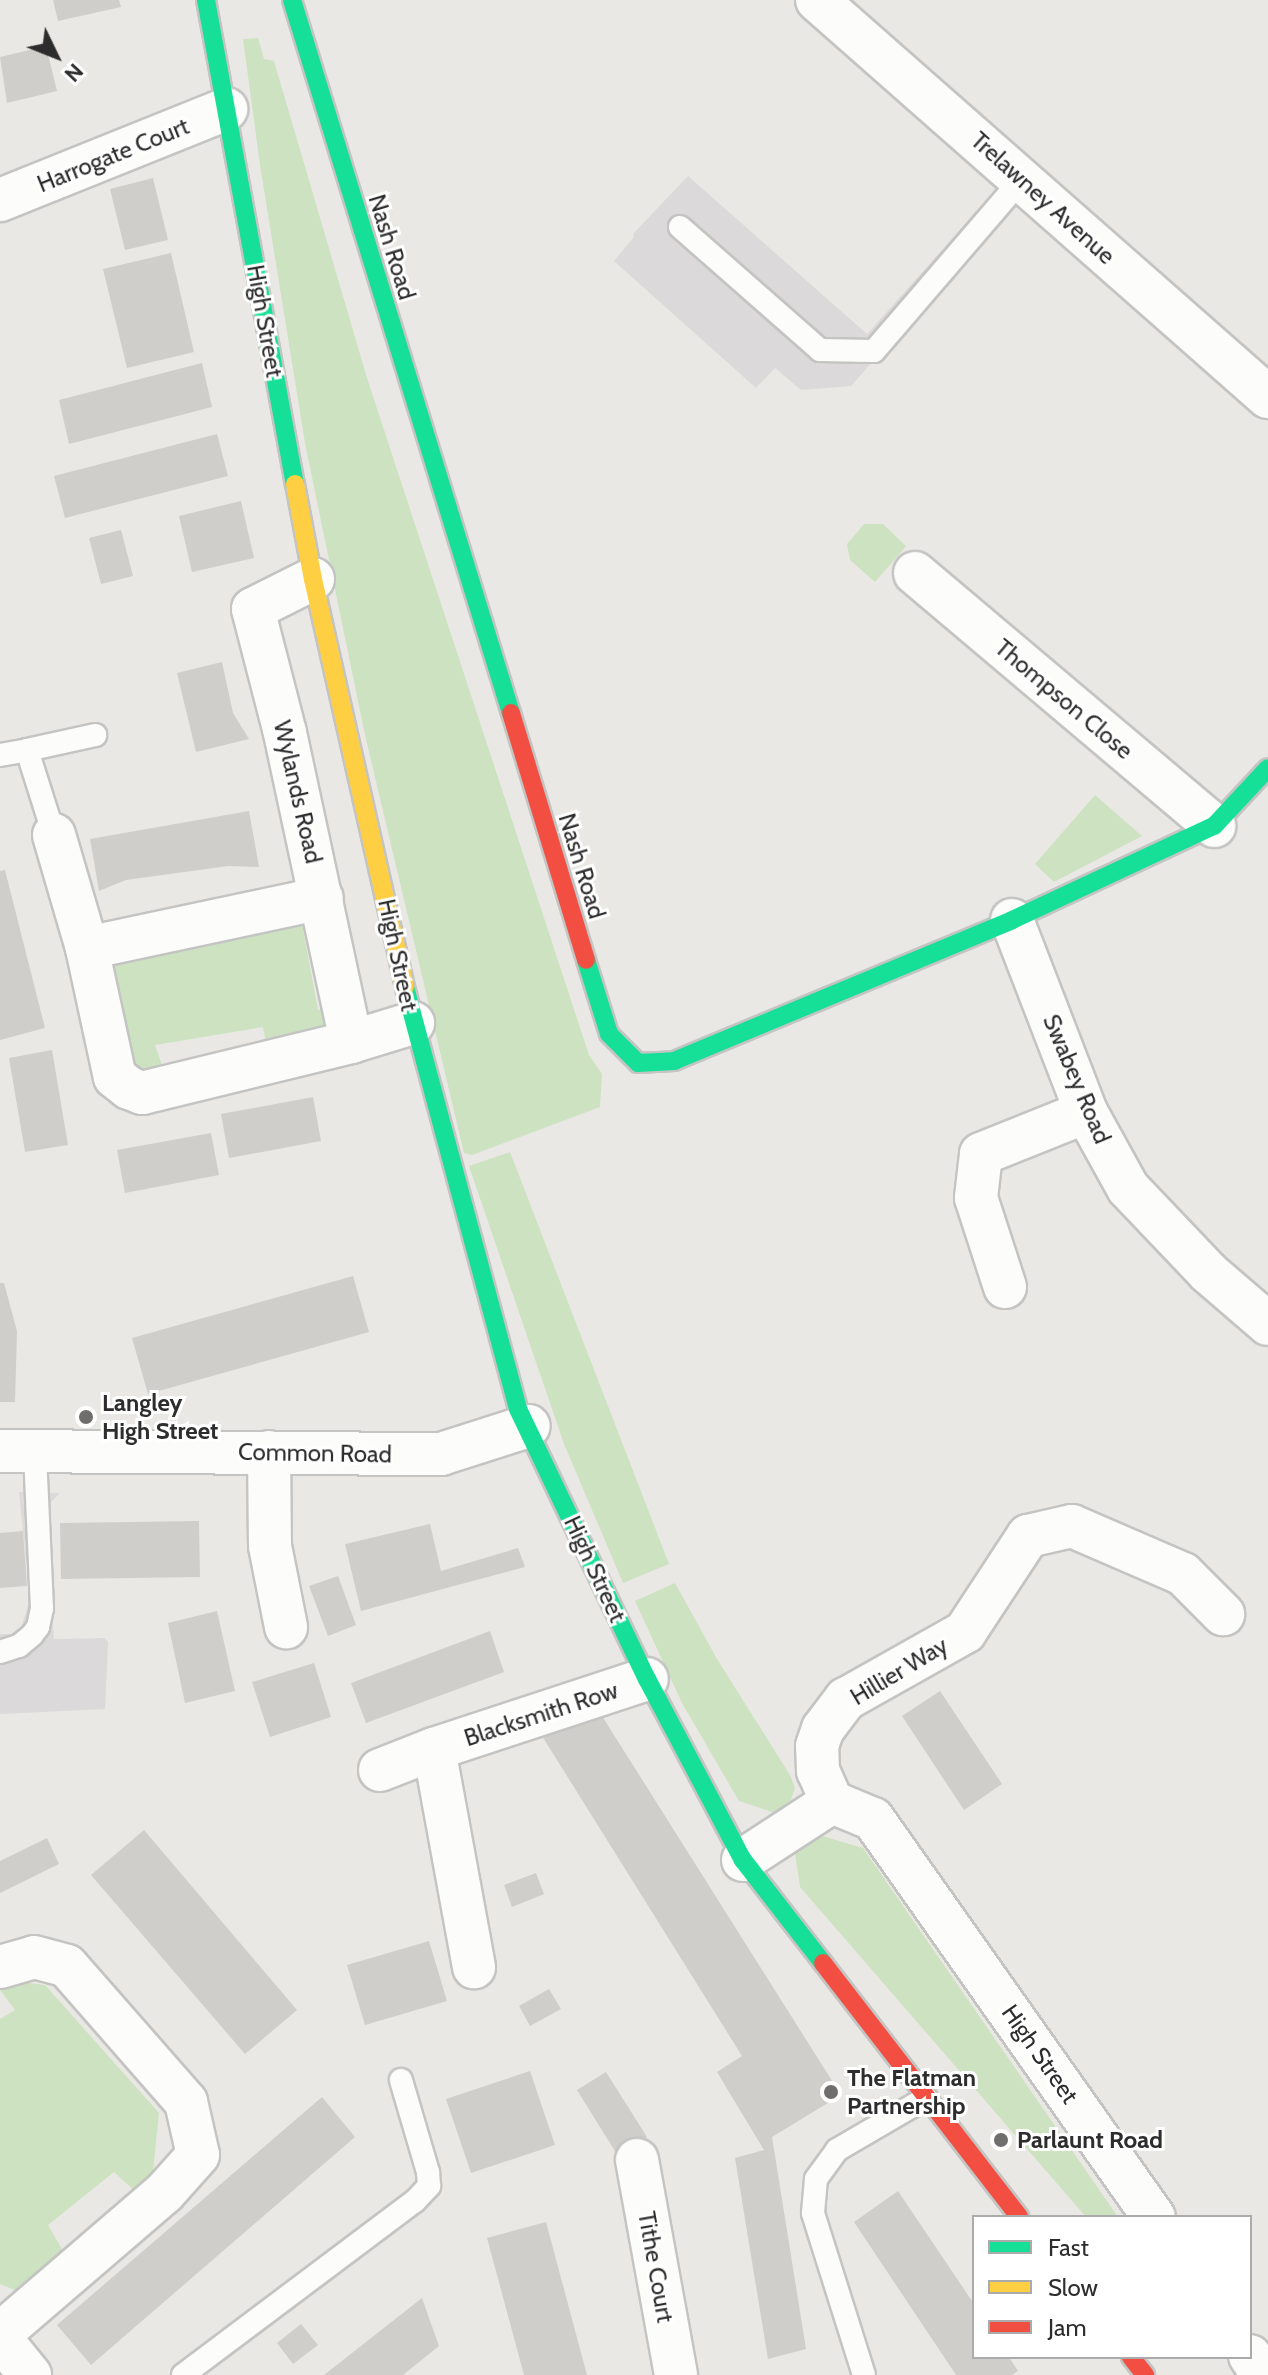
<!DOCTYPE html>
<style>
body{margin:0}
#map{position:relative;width:1268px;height:2375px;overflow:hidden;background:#eae8e4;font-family:Cabin,sans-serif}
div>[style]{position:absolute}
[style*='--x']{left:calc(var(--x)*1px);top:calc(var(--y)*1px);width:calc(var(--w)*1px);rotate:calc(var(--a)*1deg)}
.industrial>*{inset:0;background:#dbd9da}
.green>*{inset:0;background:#cce2c0}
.building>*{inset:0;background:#cfcecb}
.roads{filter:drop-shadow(2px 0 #c4c4c3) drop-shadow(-2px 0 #c4c4c3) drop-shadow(0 2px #c4c4c3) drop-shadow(0 -2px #c4c4c3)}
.lane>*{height:22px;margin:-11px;padding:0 11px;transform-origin:11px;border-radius:11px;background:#fcfcfb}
.street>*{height:42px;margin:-21px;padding:0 21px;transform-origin:21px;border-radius:21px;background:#fcfcfb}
.fast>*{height:18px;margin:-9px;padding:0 9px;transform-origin:9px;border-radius:9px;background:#16e098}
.slow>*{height:18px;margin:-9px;padding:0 9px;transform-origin:9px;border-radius:9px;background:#ffcf43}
.jam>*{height:18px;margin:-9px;padding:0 9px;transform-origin:9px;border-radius:9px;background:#f24e42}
.dots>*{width:22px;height:22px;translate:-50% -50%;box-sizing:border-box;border:4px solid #fff;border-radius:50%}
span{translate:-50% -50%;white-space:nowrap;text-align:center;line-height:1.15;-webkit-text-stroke:6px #fff;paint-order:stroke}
.street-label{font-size:24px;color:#2d2d2d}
.poi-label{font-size:24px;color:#2d2d2d;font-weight:700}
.left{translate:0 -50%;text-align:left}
.legend{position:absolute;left:972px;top:2215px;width:280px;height:144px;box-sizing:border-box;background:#fff;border:2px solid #ababab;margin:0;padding:10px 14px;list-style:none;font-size:24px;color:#2d2d2d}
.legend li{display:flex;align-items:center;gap:16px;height:40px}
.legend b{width:40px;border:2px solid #ababab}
.north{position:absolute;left:16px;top:16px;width:80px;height:80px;-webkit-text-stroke:6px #fff;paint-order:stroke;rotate:133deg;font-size:22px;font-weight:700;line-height:32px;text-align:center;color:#2d2d2d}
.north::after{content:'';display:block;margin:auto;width:28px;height:36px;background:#2d2d2d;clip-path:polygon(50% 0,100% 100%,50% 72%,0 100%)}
</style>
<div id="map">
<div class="industrial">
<i style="clip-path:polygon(688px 176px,867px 334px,975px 213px,993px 226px,851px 386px,801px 390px,775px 368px,756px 388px,614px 261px,634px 237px,633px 234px)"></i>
<i style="clip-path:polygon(19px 1492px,60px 1493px,43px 1510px,54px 1639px,104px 1638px,108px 1642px,105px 1709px,0 1714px,0 1634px,19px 1634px,30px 1599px)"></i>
</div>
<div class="green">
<i style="clip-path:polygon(258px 38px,264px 59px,274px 61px,367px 378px,589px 1055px,602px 1074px,600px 1107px,472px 1155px,464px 1153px,365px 735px,305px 443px,260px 165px,243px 39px)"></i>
<i style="clip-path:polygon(864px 524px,883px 524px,906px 546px,875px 582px,850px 560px,847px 544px)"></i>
<i style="clip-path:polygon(1095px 795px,1142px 836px,1054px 882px,1035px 864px)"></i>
<i style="clip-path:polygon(302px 924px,318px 1010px,332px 1009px,328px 1027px,268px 1054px,263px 1027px,155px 1045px,164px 1071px,136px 1073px,103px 961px)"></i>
<i style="clip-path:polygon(510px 1152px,669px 1564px,623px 1583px,564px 1444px,469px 1166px)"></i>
<i style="clip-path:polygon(675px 1583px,717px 1659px,790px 1775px,795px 1788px,789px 1806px,778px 1814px,739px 1801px,682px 1703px,635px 1601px)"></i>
<i style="clip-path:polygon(819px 1835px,863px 1848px,1118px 2217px,1086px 2217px,800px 1887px,795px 1853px)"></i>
<i style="clip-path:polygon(12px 1981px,45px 1985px,159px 2113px,152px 2181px,137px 2193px,114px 2172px,48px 2225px,65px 2254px,17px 2291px,0 2284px,0 2019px,15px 2010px,0 1990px)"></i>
</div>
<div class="building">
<i style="clip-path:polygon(53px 0,119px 0,121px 7px,58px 21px)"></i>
<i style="clip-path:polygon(46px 46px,57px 91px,7px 103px,0 57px)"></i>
<i style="clip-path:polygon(153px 178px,168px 240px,125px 250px,110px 189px)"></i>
<i style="clip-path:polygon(171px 253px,194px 352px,127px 368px,103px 269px)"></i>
<i style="clip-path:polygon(202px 363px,212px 407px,69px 444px,59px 400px)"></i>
<i style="clip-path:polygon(217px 434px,228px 476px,65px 518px,54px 476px)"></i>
<i style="clip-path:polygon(241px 501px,254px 558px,192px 572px,179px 516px)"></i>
<i style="clip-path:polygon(121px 530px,133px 576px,101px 584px,89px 538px)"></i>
<i style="clip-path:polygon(222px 662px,233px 713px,249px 739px,196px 752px,177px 673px)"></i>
<i style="clip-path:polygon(249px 811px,259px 867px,228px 866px,126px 880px,99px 891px,90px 839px)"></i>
<i style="clip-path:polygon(5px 870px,45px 1028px,0 1040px,0 871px)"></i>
<i style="clip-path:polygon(52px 1050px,68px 1145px,25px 1152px,9px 1058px)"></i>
<i style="clip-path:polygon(313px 1097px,321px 1141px,229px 1158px,221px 1114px)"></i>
<i style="clip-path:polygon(211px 1133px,219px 1175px,125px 1193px,117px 1150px)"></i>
<i style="clip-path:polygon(353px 1276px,369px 1332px,148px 1394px,132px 1338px)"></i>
<i style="clip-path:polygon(0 1283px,4px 1283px,17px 1331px,15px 1402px,0 1402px)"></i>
<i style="clip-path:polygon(199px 1521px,200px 1577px,61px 1579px,60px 1523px)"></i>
<i style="clip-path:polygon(430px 1524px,441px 1571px,518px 1548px,525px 1567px,361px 1611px,345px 1544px)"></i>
<i style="clip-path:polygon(23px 1531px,27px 1586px,0 1588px,0 1533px)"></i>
<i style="clip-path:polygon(338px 1576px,356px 1625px,328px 1636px,309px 1586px)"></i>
<i style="clip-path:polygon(217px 1611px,235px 1691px,185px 1703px,168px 1623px)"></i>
<i style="clip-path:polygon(490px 1631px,504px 1672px,366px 1723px,351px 1683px)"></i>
<i style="clip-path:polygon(314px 1663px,331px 1717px,270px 1737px,252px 1682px)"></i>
<i style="clip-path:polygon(940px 1691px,1002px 1784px,964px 1810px,902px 1716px)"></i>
<i style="clip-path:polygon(602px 1716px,841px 2095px,772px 2137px,806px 2349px,768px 2359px,735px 2158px,764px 2150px,717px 2072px,742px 2056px,542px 1736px)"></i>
<i style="clip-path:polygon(144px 1830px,297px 2010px,245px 2054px,91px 1875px)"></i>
<i style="clip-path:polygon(47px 1838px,59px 1864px,0 1893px,0 1861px)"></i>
<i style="clip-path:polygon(536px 1873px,544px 1894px,512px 1907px,504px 1885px)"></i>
<i style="clip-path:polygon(429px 1941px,447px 2001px,365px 2025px,347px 1965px)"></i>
<i style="clip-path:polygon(549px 1989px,561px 2009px,530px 2026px,519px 2006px)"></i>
<i style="clip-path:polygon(530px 2071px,555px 2145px,471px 2173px,446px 2099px)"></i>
<i style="clip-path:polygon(606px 2072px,647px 2137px,618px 2156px,577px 2090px)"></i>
<i style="clip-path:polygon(322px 2097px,355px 2137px,91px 2365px,57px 2325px)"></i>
<i style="clip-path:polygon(898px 2191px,974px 2304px,974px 2357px,1009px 2357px,1018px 2371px,1012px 2375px,956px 2375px,854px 2222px)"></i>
<i style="clip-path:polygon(546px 2222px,587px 2375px,524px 2375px,487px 2238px)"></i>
<i style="clip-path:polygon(422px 2298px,439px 2346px,403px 2375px,324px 2375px)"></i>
<i style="clip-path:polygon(301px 2324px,318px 2345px,293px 2364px,277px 2343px)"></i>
</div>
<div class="roads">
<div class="lane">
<i style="--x:680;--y:227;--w:186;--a:41.3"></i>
<i style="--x:820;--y:350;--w:54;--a:1.1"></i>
<i style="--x:874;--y:351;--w:225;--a:-49.3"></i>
<i style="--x:27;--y:750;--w:70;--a:-12.4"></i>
<i style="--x:0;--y:755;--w:27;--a:-10"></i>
<i style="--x:27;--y:750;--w:89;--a:72.4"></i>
<i style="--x:0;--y:1652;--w:20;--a:-18"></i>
<i style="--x:19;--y:1646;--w:17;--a:-40"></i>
<i style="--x:32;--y:1635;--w:10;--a:-53"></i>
<i style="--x:38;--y:1627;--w:19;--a:-78"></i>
<i style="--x:42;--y:1608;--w:157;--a:-92.6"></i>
<i style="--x:183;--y:2375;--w:290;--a:-36.9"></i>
<i style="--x:415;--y:2201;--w:21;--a:-47"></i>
<i style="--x:429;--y:2186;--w:14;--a:-94"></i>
<i style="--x:428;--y:2172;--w:96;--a:-106.4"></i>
<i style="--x:864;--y:2375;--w:170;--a:-107.5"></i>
<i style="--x:813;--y:2213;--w:34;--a:-85"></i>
<i style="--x:816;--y:2179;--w:36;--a:-54"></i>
<i style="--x:837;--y:2150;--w:103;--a:-30.3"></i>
</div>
<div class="street">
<i style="--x:817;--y:0;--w:601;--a:41.36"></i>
<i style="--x:0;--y:200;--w:244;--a:-21.9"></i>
<i style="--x:915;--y:573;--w:392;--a:40.2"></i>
<i style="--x:313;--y:579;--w:67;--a:153.4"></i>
<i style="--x:253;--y:609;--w:128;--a:75.5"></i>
<i style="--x:285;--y:733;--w:316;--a:77.9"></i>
<i style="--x:54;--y:835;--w:118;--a:73.7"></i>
<i style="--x:87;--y:948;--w:132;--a:77.8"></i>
<i style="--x:115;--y:1077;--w:18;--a:38"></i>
<i style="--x:129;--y:1088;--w:14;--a:21"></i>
<i style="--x:142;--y:1093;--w:215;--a:-13.7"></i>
<i style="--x:351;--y:1042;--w:65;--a:-17"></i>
<i style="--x:1012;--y:920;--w:206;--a:68.9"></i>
<i style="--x:1086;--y:1112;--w:87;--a:61.1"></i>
<i style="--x:1128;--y:1188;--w:117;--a:46.4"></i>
<i style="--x:1209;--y:1273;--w:78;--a:40.8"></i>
<i style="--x:87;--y:948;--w:240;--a:-12"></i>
<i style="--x:1005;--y:1287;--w:94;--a:-108"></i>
<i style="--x:976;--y:1198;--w:44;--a:-83.5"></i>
<i style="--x:981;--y:1154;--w:113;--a:-21.8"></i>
<i style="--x:0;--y:1451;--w:441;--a:0.4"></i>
<i style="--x:441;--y:1454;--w:92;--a:-17.7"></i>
<i style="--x:269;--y:1452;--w:94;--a:89.4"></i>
<i style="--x:270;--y:1546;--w:83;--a:78.8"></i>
<i style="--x:434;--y:1749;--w:222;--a:79.6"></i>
<i style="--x:380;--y:1770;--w:58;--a:-21.3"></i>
<i style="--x:434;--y:1749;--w:224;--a:-18.2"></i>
<i style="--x:832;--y:1802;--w:34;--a:-114"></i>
<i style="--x:818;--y:1771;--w:25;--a:-92"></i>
<i style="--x:817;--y:1746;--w:18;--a:-71"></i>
<i style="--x:823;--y:1729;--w:38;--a:-53"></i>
<i style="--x:846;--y:1699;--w:137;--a:-29.4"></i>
<i style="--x:965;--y:1632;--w:115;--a:-56.7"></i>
<i style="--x:1028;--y:1536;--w:45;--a:-12.8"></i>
<i style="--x:1072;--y:1526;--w:121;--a:23.4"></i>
<i style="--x:1183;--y:1574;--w:57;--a:45"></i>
<i style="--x:743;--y:1860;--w:106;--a:-33.1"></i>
<i style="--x:832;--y:1802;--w:44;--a:22.5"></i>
<i style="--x:873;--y:1819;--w:487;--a:54.8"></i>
<i style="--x:0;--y:1967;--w:35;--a:-16"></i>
<i style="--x:34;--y:1957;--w:34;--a:15"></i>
<i style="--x:67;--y:1966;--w:181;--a:48.8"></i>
<i style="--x:186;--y:2102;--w:54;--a:77.2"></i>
<i style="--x:198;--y:2155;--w:50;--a:131.7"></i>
<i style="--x:165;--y:2192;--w:218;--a:139.3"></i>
<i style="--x:637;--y:2160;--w:219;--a:79.7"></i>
<i style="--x:0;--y:2338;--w:48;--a:51"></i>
<i style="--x:1250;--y:2356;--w:23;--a:56"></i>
</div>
<div class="fast">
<i style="--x:206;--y:0;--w:492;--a:79.6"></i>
<i style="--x:292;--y:0;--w:746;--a:72.93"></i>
<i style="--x:586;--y:960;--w:77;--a:72.7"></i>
<i style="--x:609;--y:1034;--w:41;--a:45"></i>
<i style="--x:638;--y:1063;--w:36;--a:-3"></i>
<i style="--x:674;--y:1061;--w:366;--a:-22.6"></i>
<i style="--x:1012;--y:920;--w:223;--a:-25"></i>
<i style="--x:1214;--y:826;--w:79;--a:-47"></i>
<i style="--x:405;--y:987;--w:437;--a:75"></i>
<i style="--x:518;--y:1409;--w:299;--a:64.5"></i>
<i style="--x:647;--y:1679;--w:205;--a:62.1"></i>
<i style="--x:743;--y:1860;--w:130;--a:52.2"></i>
</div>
<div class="slow">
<i style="--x:295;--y:484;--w:97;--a:79.3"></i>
<i style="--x:313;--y:579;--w:418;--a:77.3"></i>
</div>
<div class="jam">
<i style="--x:511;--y:713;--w:258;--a:73.1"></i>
<i style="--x:823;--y:1963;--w:321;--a:52.3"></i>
<i style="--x:1131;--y:2357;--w:23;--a:52"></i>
</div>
</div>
<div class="dots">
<i style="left:86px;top:1417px;background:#6f6e6d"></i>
<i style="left:831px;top:2092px;background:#6f6e6d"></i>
<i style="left:1001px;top:2140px;background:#6f6e6d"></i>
</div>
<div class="street-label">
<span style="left:113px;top:155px;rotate:-22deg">Harrogate Court</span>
<span style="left:1043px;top:198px;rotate:42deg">Trelawney Avenue</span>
<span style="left:392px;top:247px;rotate:73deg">Nash Road</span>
<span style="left:265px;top:321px;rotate:80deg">High Street</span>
<span style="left:1064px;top:699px;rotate:40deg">Thompson Close</span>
<span style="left:298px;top:792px;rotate:77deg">Wylands Road</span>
<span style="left:582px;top:866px;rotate:73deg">Nash Road</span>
<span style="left:398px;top:955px;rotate:78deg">High Street</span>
<span style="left:1077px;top:1079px;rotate:67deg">Swabey Road</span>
<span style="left:315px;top:1453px;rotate:1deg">Common Road</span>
<span style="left:595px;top:1569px;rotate:65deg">High Street</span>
<span style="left:899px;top:1671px;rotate:-31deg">Hillier Way</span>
<span style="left:541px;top:1714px;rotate:-18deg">Blacksmith Row</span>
<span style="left:1040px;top:2054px;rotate:55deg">High Street</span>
<span style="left:656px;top:2267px;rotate:80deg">Tithe Court</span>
</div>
<div class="poi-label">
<span class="left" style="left:102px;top:1417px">Langley<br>High Street</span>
<span class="left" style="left:847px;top:2092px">The Flatman<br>Partnership</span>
<span class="left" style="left:1017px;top:2140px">Parlaunt Road</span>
</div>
<ul class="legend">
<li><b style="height:10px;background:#16e098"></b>Fast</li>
<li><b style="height:10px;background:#ffcf43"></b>Slow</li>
<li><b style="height:10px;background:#f24e42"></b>Jam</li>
</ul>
<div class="north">N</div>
</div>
